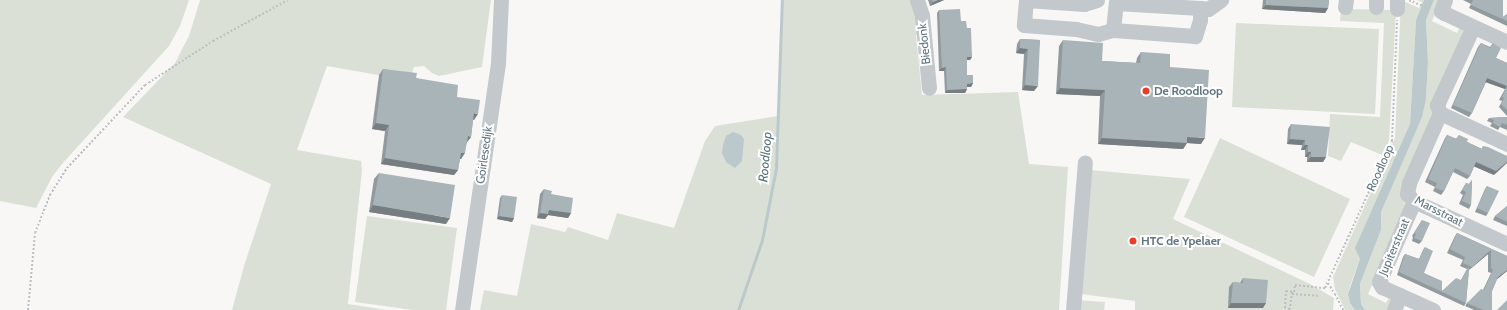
<!DOCTYPE html>
<style>
body{margin:0}
#map{position:relative;width:1507px;height:310px;overflow:hidden;background:#f8f7f5;font-family:Cabin,sans-serif}
div>[style]{position:absolute}
[style*='--x']{left:calc(var(--x)*1px);top:calc(var(--y)*1px);width:calc(var(--w)*1px);rotate:calc(var(--a)*1deg)}
.green>*{inset:0;background:#dae0d6}
.water>*{inset:0;background:#bbc9cc}
.stream>*{height:3px;margin:-1.5px;padding:0 1.5px;transform-origin:1.5px;border-radius:1.5px;background:#bbc9cc}
.path>*{height:2px;margin-top:-1px;transform-origin:0;background:repeating-linear-gradient(90deg,#bcc0c2 0 2px,transparent 0 4px)}
.minor>*{height:15px;margin:-7.5px;padding:0 7.5px;transform-origin:7.5px;border-radius:7.5px;background:#c2c8cb}
.wall>*{inset:0;background:#919b9e}
.shaded-wall>*{inset:0;background:#767e81}
.building>*{inset:0;background:#a9b4b8}
.dots>*{width:11px;height:11px;translate:-50% -50%;box-sizing:border-box;border:2px solid #fff;border-radius:50%}
span{translate:-50% -50%;white-space:nowrap;text-align:center;line-height:1.15;-webkit-text-stroke:4px #fff;paint-order:stroke}
.street-label{font-size:12px;color:#617681}
.poi-label{font-size:12px;color:#617681;font-weight:700}
.left{translate:0 -50%;text-align:left}
.water-label{font-size:13px;color:#5c767c;font-style:italic}
</style>
<div id="map">
<div class="green">
<i style="clip-path:polygon(0 0,189px 0,180px 26px,169px 46px,62px 164px,52px 177px,36px 208px,0 201px)"></i>
<i style="clip-path:polygon(200px 0,491px 0,482px 67px,439px 76px,432px 73px,424px 66px,414px 67px,412px 73px,401px 79px,327px 66px,297px 150px,361px 161px,362px 170px,348px 304px,387px 310px,232px 310px,244px 266px,271px 184px,123px 117px,175px 63px,189px 36px)"></i>
<i style="clip-path:polygon(783px 0,912px 0,921px 36px,916px 35px,922px 95px,1018px 92px,1029px 164px,1068px 167px,1059px 310px,480px 310px,484px 290px,517px 296px,531px 224px,565px 232px,568px 227px,608px 240px,617px 213px,674px 228px,705px 141px,715px 126px,778px 116px)"></i>
<i style="clip-path:polygon(1401px 0,1419px 8px,1422px 2px,1417px 0,1424px 0,1416px 20px,1410px 124px,1350px 286px,1348px 294px,1350px 303px,1355px 310px,1345px 310px,1335px 289px,1333px 277px,1395px 138px)"></i>
<i style="clip-path:polygon(1434px 0,1441px 0,1432px 21px,1457px 33px,1460px 26px,1465px 28px,1431px 124px,1400px 195px,1405px 204px,1406px 210px,1368px 294px,1386px 303px,1390px 296px,1393px 297px,1390px 310px,1365px 310px,1361px 304px,1360px 284px,1381px 230px,1381px 212px,1426px 99px,1428px 62px,1426px 20px)"></i>
<i style="clip-path:polygon(1341px 9px,1396px 10px,1389px 141px,1382px 155px,1351px 142px,1341px 161px,1328px 156px,1330px 114px,1380px 117px,1384px 23px,1340px 21px)"></i>
<i style="clip-path:polygon(1236px 23px,1379px 29px,1375px 114px,1232px 107px)"></i>
<i style="clip-path:polygon(1220px 138px,1350px 199px,1314px 277px,1184px 217px)"></i>
<i style="clip-path:polygon(1090px 170px,1190px 179px,1173px 219px,1310px 284px,1334px 298px,1333px 310px,1135px 310px,1135px 301px,1081px 294px)"></i>
<i style="clip-path:polygon(367px 216px,457px 228px,446px 310px,413px 310px,355px 302px)"></i>
<i style="clip-path:polygon(1075px 300px,1105px 302px,1104px 310px,1075px 310px)"></i>
</div>
<div class="water">
<i style="clip-path:polygon(1424px 0,1434px 0,1426px 20px,1428px 62px,1426px 99px,1422px 117px,1381px 212px,1381px 230px,1360px 284px,1361px 304px,1365px 310px,1355px 310px,1350px 303px,1348px 294px,1360px 259px,1355px 248px,1410px 124px,1416px 20px)"></i>
<i style="clip-path:polygon(733px 132px,741px 135px,744px 139px,742px 161px,735px 168px,726px 162px,722px 153px,723px 145px,726px 136px)"></i>
</div>
<div class="stream">
<i style="--x:738;--y:310;--w:74;--a:-71.1"></i>
<i style="--x:762;--y:240;--w:73;--a:-79"></i>
<i style="--x:776;--y:168;--w:168;--a:-88"></i>
</div>
<div class="path">
<i style="--x:1409;--y:0;--w:23;--a:23"></i>
<i style="--x:1328;--y:283;--w:13;--a:58"></i>
<i style="--x:1335;--y:294;--w:18;--a:63"></i>
<i style="--x:1292;--y:292;--w:17;--a:97"></i>
<i style="--x:1290;--y:309;--w:5;--a:-169"></i>
<i style="--x:1285;--y:308;--w:17;--a:-87"></i>
<i style="--x:1286;--y:291;--w:8;--a:7"></i>
<i style="--x:1294;--y:292;--w:7;--a:-82"></i>
<i style="--x:1295;--y:285;--w:30;--a:6"></i>
<i style="--x:1325;--y:288;--w:162;--a:-65.5"></i>
<i style="--x:1392;--y:141;--w:121;--a:-87.6"></i>
<i style="--x:1292;--y:294;--w:26;--a:4"></i>
<i style="--x:28;--y:310;--w:77;--a:-84.8"></i>
<i style="--x:35;--y:233;--w:41;--a:-68.5"></i>
<i style="--x:50;--y:195;--w:32;--a:-58"></i>
<i style="--x:67;--y:168;--w:114;--a:-46.8"></i>
<i style="--x:145;--y:85;--w:81;--a:-32.9"></i>
<i style="--x:213;--y:41;--w:85;--a:-28.7"></i>
</div>
<div class="minor">
<i style="--x:917;--y:0;--w:16;--a:72"></i>
<i style="--x:922;--y:15;--w:73;--a:84.5"></i>
<i style="--x:1097;--y:0;--w:14;--a:163"></i>
<i style="--x:1084;--y:4;--w:58;--a:-176.1"></i>
<i style="--x:1026;--y:0;--w:25;--a:95"></i>
<i style="--x:1024;--y:25;--w:52;--a:4.4"></i>
<i style="--x:1076;--y:29;--w:23;--a:13"></i>
<i style="--x:1098;--y:34;--w:16;--a:-15"></i>
<i style="--x:1445;--y:0;--w:12;--a:110"></i>
<i style="--x:1441;--y:11;--w:4;--a:34"></i>
<i style="--x:1444;--y:13;--w:69;--a:24.7"></i>
<i style="--x:1345;--y:7;--w:7;--a:-82"></i>
<i style="--x:1376;--y:7;--w:7;--a:-90"></i>
<i style="--x:1200;--y:8;--w:12;--a:90"></i>
<i style="--x:1200;--y:20;--w:17;--a:107"></i>
<i style="--x:1195;--y:36;--w:82;--a:-175.8"></i>
<i style="--x:1113;--y:30;--w:27;--a:-84"></i>
<i style="--x:1116;--y:3;--w:84;--a:3.4"></i>
<i style="--x:1200;--y:8;--w:8;--a:7"></i>
<i style="--x:1208;--y:9;--w:16;--a:-35"></i>
<i style="--x:1397;--y:9;--w:9;--a:-90"></i>
<i style="--x:1473;--y:27;--w:86;--a:114.8"></i>
<i style="--x:1437;--y:105;--w:9;--a:69"></i>
<i style="--x:1440;--y:113;--w:74;--a:24.8"></i>
<i style="--x:1440;--y:113;--w:77;--a:113.9"></i>
<i style="--x:1409;--y:183;--w:11;--a:100"></i>
<i style="--x:1407;--y:194;--w:10;--a:45"></i>
<i style="--x:1414;--y:201;--w:102;--a:24.8"></i>
<i style="--x:1414;--y:201;--w:88;--a:113.4"></i>
<i style="--x:1379;--y:282;--w:6;--a:59"></i>
<i style="--x:1382;--y:287;--w:56;--a:24.3"></i>
<i style="--x:462;--y:310;--w:250;--a:-81.7"></i>
<i style="--x:498;--y:63;--w:63;--a:-87.3"></i>
<i style="--x:1073;--y:310;--w:148;--a:-85.4"></i>
<i style="--x:1394;--y:310;--w:16;--a:-68"></i>
</div>
<div class="wall">
<i style="clip-path:polygon(928px 0,944px 0,930px 6px)"></i>
<i style="clip-path:polygon(1263px 0,1329px 0,1328px 8px,1325px 13px,1262px 9px)"></i>
<i style="clip-path:polygon(1463px 0,1503px 0,1503px 17px,1507px 14px,1507px 26px,1469px 8px,1471px 4px)"></i>
<i style="clip-path:polygon(939px 10px,961px 21px,967px 28px,972px 57px,970px 60px,967px 60px,967px 75px,973px 83px,971px 87px,967px 87px,967px 89px,965px 93px,945px 93px,944px 71px,939px 71px,937px 13px)"></i>
<i style="clip-path:polygon(1020px 39px,1040px 40px,1034px 91px,1022px 90px,1024px 54px,1016px 53px,1017px 44px)"></i>
<i style="clip-path:polygon(1063px 40px,1102px 61px,1136px 63px,1137px 58px,1141px 52px,1170px 67px,1201px 144px,1187px 143px,1183px 149px,1098px 144px,1100px 96px,1056px 94px,1059px 46px)"></i>
<i style="clip-path:polygon(1481px 43px,1490px 47px,1493px 43px,1496px 58px,1507px 63px,1507px 116px,1499px 107px,1502px 101px,1499px 100px,1505px 89px,1486px 82px,1472px 113px,1469px 117px,1451px 108px,1478px 47px)"></i>
<i style="clip-path:polygon(383px 69px,416px 78px,457px 97px,474px 120px,473px 119px,471px 137px,467px 142px,461px 159px,460px 159px,458px 170px,454px 175px,381px 164px,385px 131px,372px 129px,379px 75px)"></i>
<i style="clip-path:polygon(1507px 117px,1507px 130px,1500px 127px,1498px 130px,1490px 126px,1492px 123px,1487px 121px,1489px 118px)"></i>
<i style="clip-path:polygon(1291px 124px,1326px 157px,1323px 162px,1307px 162px,1307px 157px,1305px 157px,1305px 150px,1301px 150px,1302px 145px,1287px 144px,1288px 129px)"></i>
<i style="clip-path:polygon(1447px 135px,1456px 139px,1459px 135px,1467px 142px,1482px 149px,1483px 146px,1494px 175px,1474px 166px,1470px 176px,1467px 179px,1453px 172px,1444px 191px,1441px 195px,1433px 191px,1435px 187px,1425px 182px,1445px 138px)"></i>
<i style="clip-path:polygon(379px 173px,446px 224px,369px 212px,374px 179px)"></i>
<i style="clip-path:polygon(1472px 180px,1471px 205px,1469px 209px,1459px 204px,1463px 195px,1460px 193px,1466px 183px,1469px 184px)"></i>
<i style="clip-path:polygon(1487px 186px,1488px 213px,1486px 216px,1475px 212px,1485px 189px)"></i>
<i style="clip-path:polygon(544px 189px,551px 194px,571px 213px,568px 218px,548px 215px,545px 219px,537px 218px,540px 194px)"></i>
<i style="clip-path:polygon(502px 195px,514px 218px,512px 222px,497px 219px,500px 198px)"></i>
<i style="clip-path:polygon(1507px 206px,1507px 226px,1493px 220px,1495px 216px)"></i>
<i style="clip-path:polygon(1422px 220px,1422px 241px,1419px 244px,1412px 241px,1413px 237px,1412px 236px)"></i>
<i style="clip-path:polygon(1457px 233px,1507px 256px,1507px 271px,1497px 279px,1492px 291px,1492px 310px,1474px 310px,1465px 306px,1467px 303px,1483px 290px,1491px 273px,1488px 272px,1488px 254px,1469px 270px,1466px 303px,1464px 306px,1397px 275px,1403px 257px,1405px 254px,1419px 259px,1423px 250px,1425px 247px,1424px 273px,1442px 291px,1461px 280px,1467px 269px,1460px 266px,1463px 260px,1447px 253px,1455px 236px)"></i>
<i style="clip-path:polygon(1243px 278px,1263px 308px,1228px 308px,1229px 287px,1233px 282px,1240px 283px)"></i>
</div>
<div class="shaded-wall">
<i style="clip-path:polygon(938px 0,944px 0,930px 6px,933px 2px)"></i>
<i style="clip-path:polygon(1266px 5px,1328px 8px,1325px 13px,1262px 9px)"></i>
<i style="clip-path:polygon(1020px 48px,1028px 49px,1024px 54px,1016px 53px)"></i>
<i style="clip-path:polygon(967px 57px,972px 57px,970px 60px,964px 60px)"></i>
<i style="clip-path:polygon(946px 67px,944px 71px,939px 71px,942px 68px)"></i>
<i style="clip-path:polygon(1487px 78px,1507px 86px,1505px 89px,1485px 82px)"></i>
<i style="clip-path:polygon(973px 83px,971px 87px,965px 87px,967px 84px)"></i>
<i style="clip-path:polygon(1025px 85px,1038px 86px,1034px 91px,1022px 90px)"></i>
<i style="clip-path:polygon(1060px 88px,1105px 90px,1100px 96px,1056px 94px)"></i>
<i style="clip-path:polygon(967px 89px,965px 93px,945px 93px,947px 90px)"></i>
<i style="clip-path:polygon(474px 113px,478px 114px,474px 120px,470px 119px)"></i>
<i style="clip-path:polygon(376px 123px,389px 125px,385px 131px,372px 129px)"></i>
<i style="clip-path:polygon(468px 136px,471px 137px,467px 142px)"></i>
<i style="clip-path:polygon(1187px 137px,1205px 138px,1201px 144px,1187px 143px,1183px 149px,1098px 144px,1102px 138px)"></i>
<i style="clip-path:polygon(1290px 139px,1305px 140px,1302px 145px,1287px 144px)"></i>
<i style="clip-path:polygon(1305px 145px,1308px 145px,1305px 150px,1301px 150px)"></i>
<i style="clip-path:polygon(1308px 152px,1311px 152px,1307px 157px,1305px 157px)"></i>
<i style="clip-path:polygon(461px 153px,465px 153px,461px 159px,457px 159px)"></i>
<i style="clip-path:polygon(1311px 157px,1326px 157px,1323px 162px,1307px 162px)"></i>
<i style="clip-path:polygon(385px 158px,458px 170px,454px 175px,381px 164px)"></i>
<i style="clip-path:polygon(1476px 162px,1507px 162px,1507px 163px,1494px 175px,1473px 166px)"></i>
<i style="clip-path:polygon(373px 205px,450px 218px,446px 224px,369px 212px)"></i>
<i style="clip-path:polygon(549px 210px,571px 213px,568px 218px,548px 215px,545px 219px,537px 218px,540px 213px)"></i>
<i style="clip-path:polygon(499px 216px,514px 218px,512px 222px,497px 219px)"></i>
<i style="clip-path:polygon(1491px 250px,1488px 254px,1469px 270px,1472px 267px)"></i>
<i style="clip-path:polygon(1507px 270px,1507px 271px,1496px 280px,1498px 277px)"></i>
<i style="clip-path:polygon(1231px 303px,1266px 303px,1263px 308px,1228px 308px)"></i>
</div>
<div class="building">
<i style="clip-path:polygon(932px 0,938px 0,933px 2px)"></i>
<i style="clip-path:polygon(1266px 0,1329px 0,1328px 8px,1266px 5px)"></i>
<i style="clip-path:polygon(1472px 0,1503px 0,1503px 17px,1507px 14px,1507px 21px,1471px 5px,1473px 0)"></i>
<i style="clip-path:polygon(960px 9px,961px 21px,966px 21px,967px 28px,971px 28px,972px 57px,967px 57px,967px 75px,973px 75px,973px 83px,967px 84px,967px 89px,947px 90px,946px 67px,942px 68px,939px 10px)"></i>
<i style="clip-path:polygon(1020px 39px,1040px 40px,1038px 86px,1025px 85px,1028px 49px,1020px 48px)"></i>
<i style="clip-path:polygon(1063px 40px,1103px 43px,1102px 61px,1140px 63px,1141px 52px,1170px 54px,1170px 67px,1209px 70px,1205px 138px,1187px 137px,1187px 143px,1102px 138px,1105px 90px,1060px 88px)"></i>
<i style="clip-path:polygon(1481px 43px,1490px 48px,1493px 43px,1501px 48px,1496px 58px,1507px 63px,1507px 110px,1501px 104px,1504px 98px,1502px 97px,1507px 86px,1487px 78px,1472px 113px,1453px 105px)"></i>
<i style="clip-path:polygon(383px 69px,417px 73px,416px 78px,458px 85px,457px 97px,480px 100px,478px 114px,474px 113px,471px 137px,468px 136px,465px 153px,461px 153px,458px 170px,385px 158px,389px 125px,376px 123px)"></i>
<i style="clip-path:polygon(1507px 117px,1507px 125px,1502px 123px,1500px 127px,1493px 123px,1494px 120px,1489px 118px)"></i>
<i style="clip-path:polygon(1291px 124px,1330px 127px,1326px 157px,1311px 157px,1311px 152px,1308px 152px,1308px 145px,1305px 145px,1305px 140px,1290px 139px)"></i>
<i style="clip-path:polygon(1447px 135px,1457px 139px,1459px 135px,1468px 139px,1467px 142px,1482px 149px,1483px 146px,1488px 147px,1507px 156px,1507px 162px,1496px 171px,1476px 162px,1470px 176px,1455px 168px,1444px 191px,1435px 188px,1437px 183px,1428px 179px)"></i>
<i style="clip-path:polygon(379px 173px,455px 185px,450px 218px,373px 205px)"></i>
<i style="clip-path:polygon(1472px 180px,1471px 205px,1462px 201px,1466px 192px,1462px 190px,1466px 183px,1469px 184px)"></i>
<i style="clip-path:polygon(1487px 186px,1499px 191px,1488px 213px,1477px 208px)"></i>
<i style="clip-path:polygon(544px 189px,552px 191px,551px 194px,573px 198px,571px 213px,549px 210px,548px 214px,540px 213px)"></i>
<i style="clip-path:polygon(502px 195px,517px 197px,514px 218px,499px 216px)"></i>
<i style="clip-path:polygon(1507px 206px,1507px 222px,1495px 216px)"></i>
<i style="clip-path:polygon(1422px 220px,1430px 223px,1422px 241px,1414px 238px,1416px 234px,1414px 233px)"></i>
<i style="clip-path:polygon(1457px 233px,1507px 256px,1507px 270px,1498px 277px,1492px 291px,1492px 310px,1483px 310px,1467px 303px,1481px 289px,1484px 290px,1493px 270px,1491px 268px,1491px 250px,1472px 267px,1463px 263px,1465px 257px,1450px 249px)"></i>
<i style="clip-path:polygon(1425px 247px,1433px 251px,1424px 273px,1442px 281px,1442px 291px,1456px 278px,1461px 280px,1469px 266px,1466px 303px,1399px 272px,1405px 254px,1419px 259px)"></i>
<i style="clip-path:polygon(1243px 278px,1268px 280px,1266px 303px,1231px 303px,1233px 282px,1243px 283px)"></i>
<i style="clip-path:polygon(1507px 300px,1507px 310px,1497px 310px)"></i>
</div>
<div class="dots">
<i style="left:1146px;top:91px;background:#ea3e23"></i>
<i style="left:1133px;top:241px;background:#ea3e23"></i>
</div>
<div class="street-label">
<span style="left:924px;top:44px;rotate:-96deg">Biedonk</span>
<span style="left:484px;top:155px;rotate:-82deg">Goirlesedijk</span>
<span style="left:1380px;top:168px;rotate:-66deg">Roodloop</span>
<span style="left:1439px;top:211px;rotate:27deg">Marsstraat</span>
<span style="left:1394px;top:247px;rotate:-67deg">Jupiterstraat</span>
</div>
<div class="poi-label">
<span class="left" style="left:1154px;top:91px">De Roodloop</span>
<span class="left" style="left:1141px;top:241px">HTC de Ypelaer</span>
</div>
<div class="water-label">
<span style="left:765px;top:157px;rotate:-85deg">Roodloop</span>
</div>
</div>
